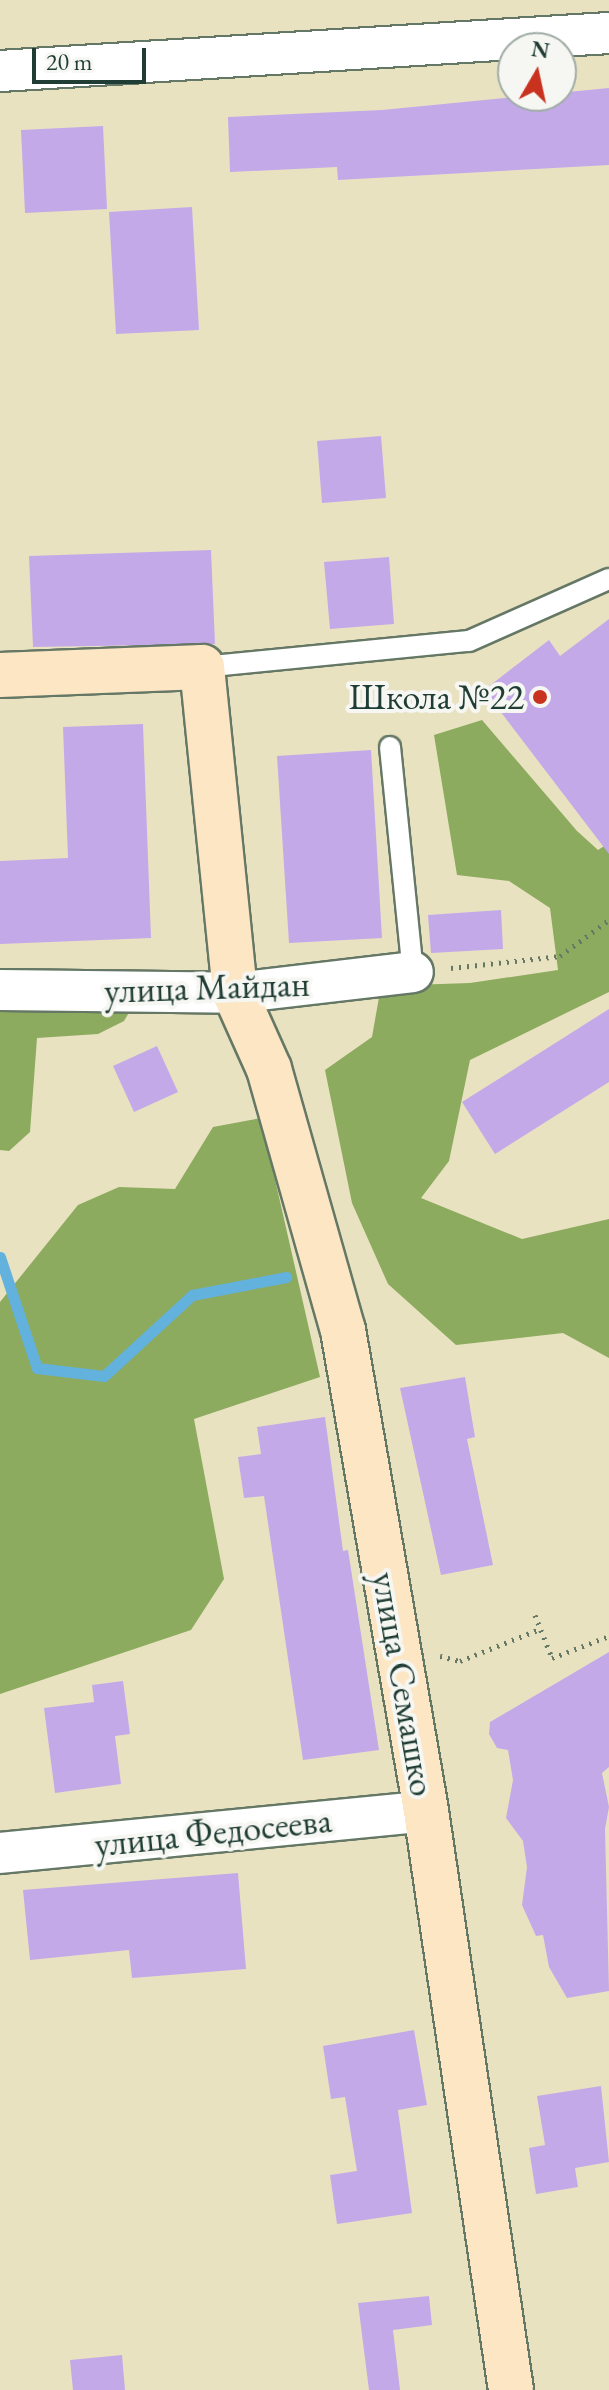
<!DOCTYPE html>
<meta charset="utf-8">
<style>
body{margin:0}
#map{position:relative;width:609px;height:2390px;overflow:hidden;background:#e8e2c1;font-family:"EB Garamond",serif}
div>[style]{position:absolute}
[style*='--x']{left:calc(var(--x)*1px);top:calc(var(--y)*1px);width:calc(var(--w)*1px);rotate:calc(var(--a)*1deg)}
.forest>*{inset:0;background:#8cab5e}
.stream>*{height:11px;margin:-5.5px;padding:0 5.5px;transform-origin:5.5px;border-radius:5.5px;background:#62b2dd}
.building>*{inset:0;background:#c4a9e9}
.path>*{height:5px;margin-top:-2.5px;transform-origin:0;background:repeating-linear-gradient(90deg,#657765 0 2px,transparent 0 8px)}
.roads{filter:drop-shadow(2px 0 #657765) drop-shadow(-2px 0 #657765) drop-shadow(0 2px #657765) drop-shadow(0 -2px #657765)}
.lane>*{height:20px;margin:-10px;padding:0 10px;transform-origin:10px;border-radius:10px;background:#fff}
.street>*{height:40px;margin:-20px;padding:0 20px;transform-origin:20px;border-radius:20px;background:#fff}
.secondary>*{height:44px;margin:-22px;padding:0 22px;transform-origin:22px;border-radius:22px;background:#fce6c4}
.dots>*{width:22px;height:22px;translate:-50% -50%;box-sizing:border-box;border:4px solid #f6f6f2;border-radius:50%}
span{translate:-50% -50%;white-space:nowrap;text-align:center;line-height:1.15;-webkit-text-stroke:8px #f6f6f2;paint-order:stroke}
.poi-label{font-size:36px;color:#1f3d34}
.right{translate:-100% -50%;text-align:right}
.street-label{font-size:36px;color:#1f3d34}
.north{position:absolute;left:497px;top:32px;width:80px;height:80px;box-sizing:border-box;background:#f6f6f2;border:2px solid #a0aca6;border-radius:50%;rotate:9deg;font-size:22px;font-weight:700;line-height:32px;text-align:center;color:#1f3d34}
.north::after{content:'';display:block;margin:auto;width:28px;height:36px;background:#c8321e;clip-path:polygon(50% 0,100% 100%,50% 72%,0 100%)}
.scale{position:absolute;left:32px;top:48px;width:114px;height:36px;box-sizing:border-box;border:4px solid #1f3d34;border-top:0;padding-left:10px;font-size:24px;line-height:28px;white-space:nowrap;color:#1f3d34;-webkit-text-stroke:6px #f6f6f2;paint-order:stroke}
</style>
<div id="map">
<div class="forest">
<i style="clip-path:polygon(482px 720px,577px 831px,598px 850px,609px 843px,609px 992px,470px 1060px,449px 1161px,421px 1198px,522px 1239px,609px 1219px,609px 1358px,563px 1333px,456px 1345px,388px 1284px,352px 1203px,325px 1070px,372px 1037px,381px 986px,470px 983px,558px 970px,550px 908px,509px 881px,457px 875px,434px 735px)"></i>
<i style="clip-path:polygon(0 1001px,131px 1009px,124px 1021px,98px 1034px,37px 1038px,30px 1132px,9px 1151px,0 1150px)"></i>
<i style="clip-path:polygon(261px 1118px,320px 1377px,194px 1419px,224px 1579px,191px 1630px,0 1694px,0 1302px,78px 1205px,119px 1187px,175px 1189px,213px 1127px)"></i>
</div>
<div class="stream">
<i style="--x:0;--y:1257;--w:117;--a:71.6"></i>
<i style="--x:37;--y:1368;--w:67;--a:6.8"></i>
<i style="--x:104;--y:1376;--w:120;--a:-42.6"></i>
<i style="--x:192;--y:1295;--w:96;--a:-10.8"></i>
</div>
<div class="building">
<i style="clip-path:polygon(609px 88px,609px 165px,338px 180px,337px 167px,230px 172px,228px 117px,382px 110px)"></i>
<i style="clip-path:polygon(103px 126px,107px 209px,25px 213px,21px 130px)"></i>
<i style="clip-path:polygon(192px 207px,199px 330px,116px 334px,109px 212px)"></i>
<i style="clip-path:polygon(381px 436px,386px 498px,322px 503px,317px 441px)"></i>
<i style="clip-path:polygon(211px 550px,215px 644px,33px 647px,29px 556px)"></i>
<i style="clip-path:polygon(389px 557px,394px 624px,330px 629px,324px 562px)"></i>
<i style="clip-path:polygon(609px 619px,609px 854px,484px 690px,549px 640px,560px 656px)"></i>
<i style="clip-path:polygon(143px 724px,151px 938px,0 944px,0 861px,68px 858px,63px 727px)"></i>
<i style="clip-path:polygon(371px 750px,382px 938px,289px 943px,277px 756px)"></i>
<i style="clip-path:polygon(501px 910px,503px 949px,431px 953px,428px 915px)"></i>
<i style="clip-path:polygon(609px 1009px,609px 1082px,495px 1154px,462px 1102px)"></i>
<i style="clip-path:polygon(157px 1046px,178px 1092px,134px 1112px,113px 1066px)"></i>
<i style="clip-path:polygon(465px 1377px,475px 1437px,467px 1439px,493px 1565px,441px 1575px,400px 1388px)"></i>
<i style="clip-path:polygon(325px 1417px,343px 1551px,348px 1550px,379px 1750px,303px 1760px,264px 1496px,244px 1498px,238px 1457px,261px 1454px,257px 1427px)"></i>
<i style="clip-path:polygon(609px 1652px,609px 1767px,602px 1773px,609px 1807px,605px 1829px,609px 1991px,567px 1998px,549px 1967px,543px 1935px,536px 1936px,522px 1905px,527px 1867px,523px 1841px,506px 1818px,513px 1780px,508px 1750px,497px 1748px,489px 1734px,490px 1722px)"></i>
<i style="clip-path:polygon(123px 1681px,130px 1734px,115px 1736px,121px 1784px,55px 1793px,44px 1708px,94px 1702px,92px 1685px)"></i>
<i style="clip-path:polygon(238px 1873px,246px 1969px,132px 1978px,129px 1950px,30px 1960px,23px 1890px)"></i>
<i style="clip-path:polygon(414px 2030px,427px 2105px,398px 2110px,412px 2213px,337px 2224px,330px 2175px,357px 2171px,345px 2097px,331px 2099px,323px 2046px)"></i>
<i style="clip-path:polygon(601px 2086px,609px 2162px,575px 2168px,578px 2187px,536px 2194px,529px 2148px,545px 2145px,537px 2096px)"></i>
<i style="clip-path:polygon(429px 2296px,432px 2325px,393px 2330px,400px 2390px,369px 2390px,358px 2303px)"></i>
<i style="clip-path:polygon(122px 2355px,125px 2390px,73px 2390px,70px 2360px)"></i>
</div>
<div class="path">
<i style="--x:451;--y:968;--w:110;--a:-6.3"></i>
<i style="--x:560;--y:956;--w:61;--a:-36.3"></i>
<i style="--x:535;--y:1615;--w:46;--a:68.4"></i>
<i style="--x:552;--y:1658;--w:61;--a:-21.1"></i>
<i style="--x:440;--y:1656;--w:21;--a:14"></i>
<i style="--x:460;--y:1661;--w:86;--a:-21.8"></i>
</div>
<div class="roads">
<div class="lane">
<i style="--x:202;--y:667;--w:268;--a:-5.6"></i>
<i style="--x:469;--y:641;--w:153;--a:-23.9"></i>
<i style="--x:390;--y:747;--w:226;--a:84.2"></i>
</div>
<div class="street">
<i style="--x:0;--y:71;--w:610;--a:-3.57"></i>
<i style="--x:0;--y:990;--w:235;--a:0.7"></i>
<i style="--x:235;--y:993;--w:179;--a:-6.7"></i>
<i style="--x:0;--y:1853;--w:428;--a:-5.6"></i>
</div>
<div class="secondary">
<i style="--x:0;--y:675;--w:202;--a:-2.3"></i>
<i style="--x:202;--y:667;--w:328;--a:84.2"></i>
<i style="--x:235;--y:993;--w:83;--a:65.9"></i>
<i style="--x:269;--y:1069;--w:271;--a:74.2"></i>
<i style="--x:343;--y:1330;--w:488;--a:80.2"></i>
<i style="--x:426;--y:1811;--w:585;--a:81.65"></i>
</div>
</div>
<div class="dots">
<i style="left:540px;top:697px;background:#c8321e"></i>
</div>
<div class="poi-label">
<span class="right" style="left:524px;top:697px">Школа №22</span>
</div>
<div class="street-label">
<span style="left:207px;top:987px;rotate:-2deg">улица Майдан</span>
<span style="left:404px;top:1684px;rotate:80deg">улица Семашко</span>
<span style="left:213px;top:1832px;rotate:-6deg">улица Федосеева</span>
</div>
<div class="north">N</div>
<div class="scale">20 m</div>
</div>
